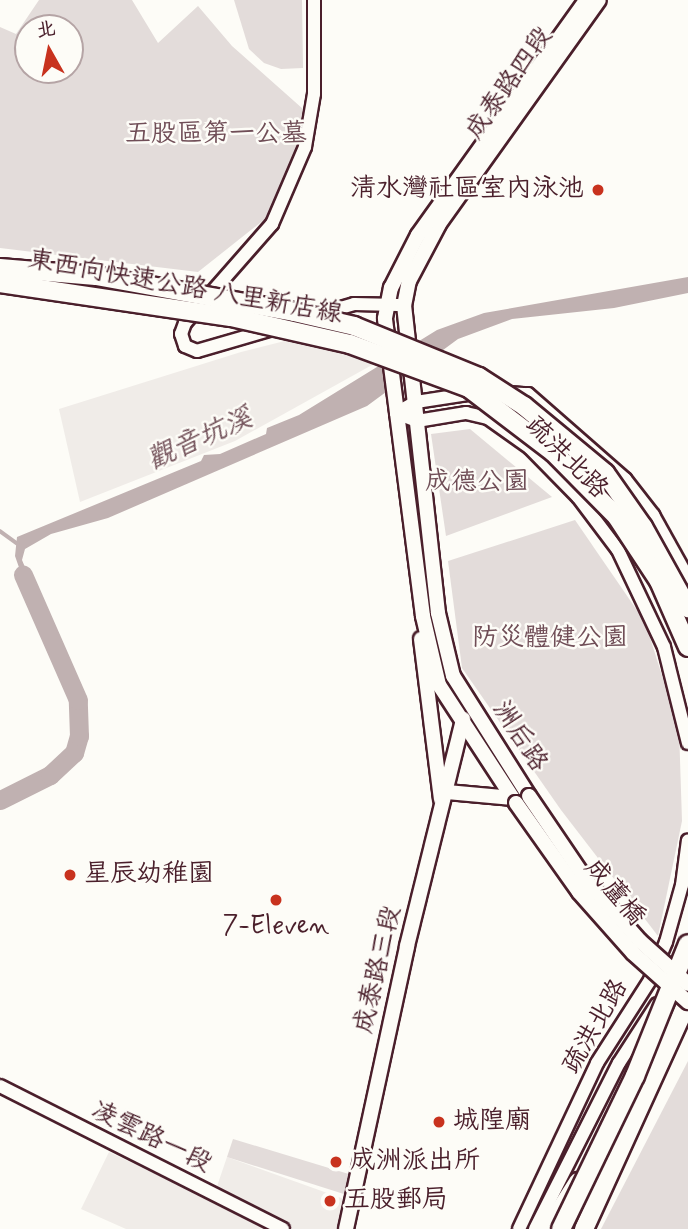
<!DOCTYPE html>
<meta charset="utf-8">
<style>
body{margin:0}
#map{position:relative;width:688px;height:1229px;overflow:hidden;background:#fdfcf7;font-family:Mynerve,"LXGW WenKai TC",sans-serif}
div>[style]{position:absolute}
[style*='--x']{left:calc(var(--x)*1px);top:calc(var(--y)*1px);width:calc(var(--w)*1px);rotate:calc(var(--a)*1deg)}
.built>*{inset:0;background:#f0ece8}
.green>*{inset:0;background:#e3dcda}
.water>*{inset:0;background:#c0b1b1}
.stream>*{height:3.5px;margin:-1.75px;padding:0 1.75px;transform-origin:1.75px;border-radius:1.75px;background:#c0b1b1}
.river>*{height:19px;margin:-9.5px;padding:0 9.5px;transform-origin:9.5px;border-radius:9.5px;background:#c0b1b1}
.roads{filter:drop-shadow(2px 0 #4a1f2b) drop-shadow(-2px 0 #4a1f2b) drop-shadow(0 2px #4a1f2b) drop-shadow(0 -2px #4a1f2b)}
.minor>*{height:12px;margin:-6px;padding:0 6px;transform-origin:6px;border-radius:6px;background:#fdfcf7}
.major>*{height:14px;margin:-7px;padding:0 7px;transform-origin:7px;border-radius:7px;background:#fdfcf7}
.highway>*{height:18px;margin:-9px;padding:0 9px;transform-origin:9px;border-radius:9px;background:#fdfcf7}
.bridges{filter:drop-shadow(2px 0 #4a1f2b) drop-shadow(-2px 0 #4a1f2b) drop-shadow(0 2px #4a1f2b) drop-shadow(0 -2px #4a1f2b)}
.major-bridge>*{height:14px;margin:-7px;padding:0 7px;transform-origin:7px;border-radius:7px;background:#fdfcf7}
.highway-bridge>*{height:18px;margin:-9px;padding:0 9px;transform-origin:9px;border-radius:9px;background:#fdfcf7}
.dots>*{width:19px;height:19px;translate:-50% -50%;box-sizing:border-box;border:4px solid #fdfcf7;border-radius:50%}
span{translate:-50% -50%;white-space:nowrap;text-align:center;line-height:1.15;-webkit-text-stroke:5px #fdfcf7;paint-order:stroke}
.street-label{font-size:26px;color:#4a1f2b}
.park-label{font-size:26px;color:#704e57}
.poi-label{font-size:26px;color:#4a1f2b}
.right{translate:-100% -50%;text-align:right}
.left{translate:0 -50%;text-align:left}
.water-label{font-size:28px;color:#73525a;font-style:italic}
.north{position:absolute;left:14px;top:14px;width:70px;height:70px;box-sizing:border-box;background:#fdfcf7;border:2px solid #b5a4a5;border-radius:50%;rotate:351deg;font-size:19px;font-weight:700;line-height:28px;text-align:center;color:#4a1f2b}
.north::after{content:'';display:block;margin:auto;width:24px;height:32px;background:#c8321e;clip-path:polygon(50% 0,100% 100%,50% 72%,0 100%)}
</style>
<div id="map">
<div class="built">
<i style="clip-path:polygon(364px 321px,372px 365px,235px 441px,80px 502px,59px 409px,241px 352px)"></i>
<i style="clip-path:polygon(109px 1152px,212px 1201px,227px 1157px,344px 1199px,337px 1229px,126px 1229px,81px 1209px)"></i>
</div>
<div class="green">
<i style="clip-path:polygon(evenodd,39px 0,132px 0,158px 43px,198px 6px,232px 46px,303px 109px,302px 138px,265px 219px,198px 272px,0 248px,0 27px,16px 34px,39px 0,28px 28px,70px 28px,70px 70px,28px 70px,28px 28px)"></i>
<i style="clip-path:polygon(234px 0,302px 0,303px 68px,281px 69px,264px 63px,249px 49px)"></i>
<i style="clip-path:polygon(470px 429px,552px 497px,446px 536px,431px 434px)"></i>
<i style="clip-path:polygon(575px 520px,645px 622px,679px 729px,682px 821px,658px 936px,561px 810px,462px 668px,448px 561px)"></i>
<i style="clip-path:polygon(688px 1061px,688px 1229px,601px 1229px)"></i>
<i style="clip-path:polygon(233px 1139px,352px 1175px,347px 1195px,227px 1157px)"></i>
</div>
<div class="water">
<i style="clip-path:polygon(688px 277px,688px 293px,614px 308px,512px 319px,458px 339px,367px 406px,108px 518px,51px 534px,25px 549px,22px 560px,37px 596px,31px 602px,15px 556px,17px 537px,201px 461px,204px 455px,220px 454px,266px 434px,267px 428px,299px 415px,437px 330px,484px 313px)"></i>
</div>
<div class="stream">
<i style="--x:0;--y:531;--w:22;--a:36"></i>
</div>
<div class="river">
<i style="--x:0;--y:800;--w:56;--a:-26.6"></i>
<i style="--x:50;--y:775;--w:33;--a:-43"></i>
<i style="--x:74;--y:753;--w:18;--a:-74"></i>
<i style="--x:79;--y:736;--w:36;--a:-92"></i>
<i style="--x:78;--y:700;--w:137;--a:-113.7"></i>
</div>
<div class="roads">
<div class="minor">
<i style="--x:313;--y:316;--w:43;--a:-16.3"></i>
<i style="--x:354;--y:304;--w:44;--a:1.3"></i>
<i style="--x:276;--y:328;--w:82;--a:163.8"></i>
<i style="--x:197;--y:351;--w:13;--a:-157"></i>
<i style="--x:185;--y:346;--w:13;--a:-108"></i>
<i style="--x:181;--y:334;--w:12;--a:-70"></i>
<i style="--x:185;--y:323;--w:132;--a:-48.7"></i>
<i style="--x:272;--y:224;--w:84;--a:-66.8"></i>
<i style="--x:305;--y:147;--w:54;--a:-80.4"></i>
<i style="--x:314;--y:94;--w:94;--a:-90"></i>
<i style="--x:506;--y:393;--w:22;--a:3"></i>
<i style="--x:528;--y:394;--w:129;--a:41.2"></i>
<i style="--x:625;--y:479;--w:46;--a:52.1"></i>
<i style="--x:653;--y:515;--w:72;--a:60.9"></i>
<i style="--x:396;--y:413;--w:22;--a:21"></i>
<i style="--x:417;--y:421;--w:50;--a:-9.3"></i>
<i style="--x:466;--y:413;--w:23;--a:13"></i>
<i style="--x:488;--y:418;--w:52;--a:35.5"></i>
<i style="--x:530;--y:448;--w:69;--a:45.6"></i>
<i style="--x:578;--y:497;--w:66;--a:53"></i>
<i style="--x:618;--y:550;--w:107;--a:64.6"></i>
<i style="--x:664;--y:647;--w:99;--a:76"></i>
<i style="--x:396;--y:413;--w:23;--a:-29"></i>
<i style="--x:416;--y:402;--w:59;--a:-8.8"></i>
<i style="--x:0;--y:1086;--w:317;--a:26.8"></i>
<i style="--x:519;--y:1229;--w:183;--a:-64.8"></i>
<i style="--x:597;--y:1063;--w:98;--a:-57.4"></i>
<i style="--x:650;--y:980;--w:41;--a:-67.2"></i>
<i style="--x:666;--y:942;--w:59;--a:-74.3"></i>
<i style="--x:682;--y:885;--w:45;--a:-82.4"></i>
<i style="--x:535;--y:1229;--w:186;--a:-63.2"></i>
<i style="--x:619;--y:1063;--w:70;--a:-57.2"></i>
</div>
<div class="major">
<i style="--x:421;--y:639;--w:161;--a:82.9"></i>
<i style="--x:447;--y:792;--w:66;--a:5.2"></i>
<i style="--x:529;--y:796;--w:142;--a:-122.3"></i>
<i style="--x:453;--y:676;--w:65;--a:-103.4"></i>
<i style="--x:438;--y:613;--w:309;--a:-96.3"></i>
<i style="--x:404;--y:306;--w:25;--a:-79"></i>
<i style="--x:409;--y:281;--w:64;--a:-62.2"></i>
<i style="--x:439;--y:224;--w:275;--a:-54.5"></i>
<i style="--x:516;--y:803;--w:141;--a:-123.1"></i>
<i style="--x:439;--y:685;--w:71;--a:-103.1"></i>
<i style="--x:423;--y:616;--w:300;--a:-97.3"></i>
<i style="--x:385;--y:318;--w:31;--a:-79"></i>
<i style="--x:391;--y:288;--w:59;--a:-63"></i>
<i style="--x:418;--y:235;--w:289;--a:-54.4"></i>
<i style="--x:346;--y:1229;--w:289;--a:-77.8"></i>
<i style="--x:407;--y:946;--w:234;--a:-76.1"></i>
</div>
<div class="highway">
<i style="--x:548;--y:1229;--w:56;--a:-57.4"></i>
<i style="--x:584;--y:1229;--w:251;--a:-65.5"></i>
</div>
</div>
<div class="bridges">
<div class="major-bridge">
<i style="--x:529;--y:796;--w:102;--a:55.8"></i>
<i style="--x:586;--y:880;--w:81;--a:48.5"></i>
<i style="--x:640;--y:941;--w:64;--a:41.9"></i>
<i style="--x:516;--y:803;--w:109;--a:54.7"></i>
<i style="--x:579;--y:892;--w:81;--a:48.5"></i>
<i style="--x:633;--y:953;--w:74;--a:41.7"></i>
</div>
<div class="highway-bridge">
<i style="--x:0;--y:268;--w:96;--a:4.8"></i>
<i style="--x:96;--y:276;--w:201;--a:10.3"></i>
<i style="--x:294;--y:312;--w:62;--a:13.1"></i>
<i style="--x:354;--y:326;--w:135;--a:22.2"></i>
<i style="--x:479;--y:377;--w:54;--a:32.8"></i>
<i style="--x:524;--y:406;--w:105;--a:39.6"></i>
<i style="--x:605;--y:473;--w:66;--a:54.9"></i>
<i style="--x:643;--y:527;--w:93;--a:60.9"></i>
<i style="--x:0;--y:283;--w:233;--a:8.4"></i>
<i style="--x:231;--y:317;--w:122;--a:12.8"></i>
<i style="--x:350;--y:344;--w:127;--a:20.3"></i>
<i style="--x:469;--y:388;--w:106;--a:37.3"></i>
<i style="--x:553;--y:452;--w:91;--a:45.4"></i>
<i style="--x:617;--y:517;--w:77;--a:56.7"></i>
<i style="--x:659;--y:581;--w:72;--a:66.3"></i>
<i style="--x:561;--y:1229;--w:170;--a:-64.2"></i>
<i style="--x:635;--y:1076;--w:142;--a:-68.1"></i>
</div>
</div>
<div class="dots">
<i style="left:598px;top:190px;background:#c8321e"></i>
<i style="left:70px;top:875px;background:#c8321e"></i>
<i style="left:276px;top:900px;background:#c8321e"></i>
<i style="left:439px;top:1122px;background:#c8321e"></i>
<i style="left:336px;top:1162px;background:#c8321e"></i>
<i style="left:330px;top:1201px;background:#c8321e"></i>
</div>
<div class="street-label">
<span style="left:510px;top:84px;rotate:-55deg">成泰路四段</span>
<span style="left:185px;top:288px;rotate:10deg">東西向快速公路 八里新店線</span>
<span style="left:566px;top:458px;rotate:45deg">疏洪北路</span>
<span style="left:519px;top:737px;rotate:57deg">洲后路</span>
<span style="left:614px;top:893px;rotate:50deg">成蘆橋</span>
<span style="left:379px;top:970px;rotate:-77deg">成泰路三段</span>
<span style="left:596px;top:1027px;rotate:-60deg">疏洪北路</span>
<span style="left:151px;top:1138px;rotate:26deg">凌雲路一段</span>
</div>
<div class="park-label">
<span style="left:216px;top:135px">五股區第一公墓</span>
<span style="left:477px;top:483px">成德公園</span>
<span style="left:550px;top:639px">防災體健公園</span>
</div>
<div class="poi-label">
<span class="right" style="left:584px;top:190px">清水灣社區室內泳池</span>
<span class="left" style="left:84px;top:875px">星辰幼稚園</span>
<span style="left:276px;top:927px">7-Eleven</span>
<span class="left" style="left:453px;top:1122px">城隍廟</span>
<span class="left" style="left:350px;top:1162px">成洲派出所</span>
<span class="left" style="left:344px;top:1201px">五股郵局</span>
</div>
<div class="water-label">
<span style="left:200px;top:440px;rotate:-24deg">觀音坑溪</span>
</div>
<div class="north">北</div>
</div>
